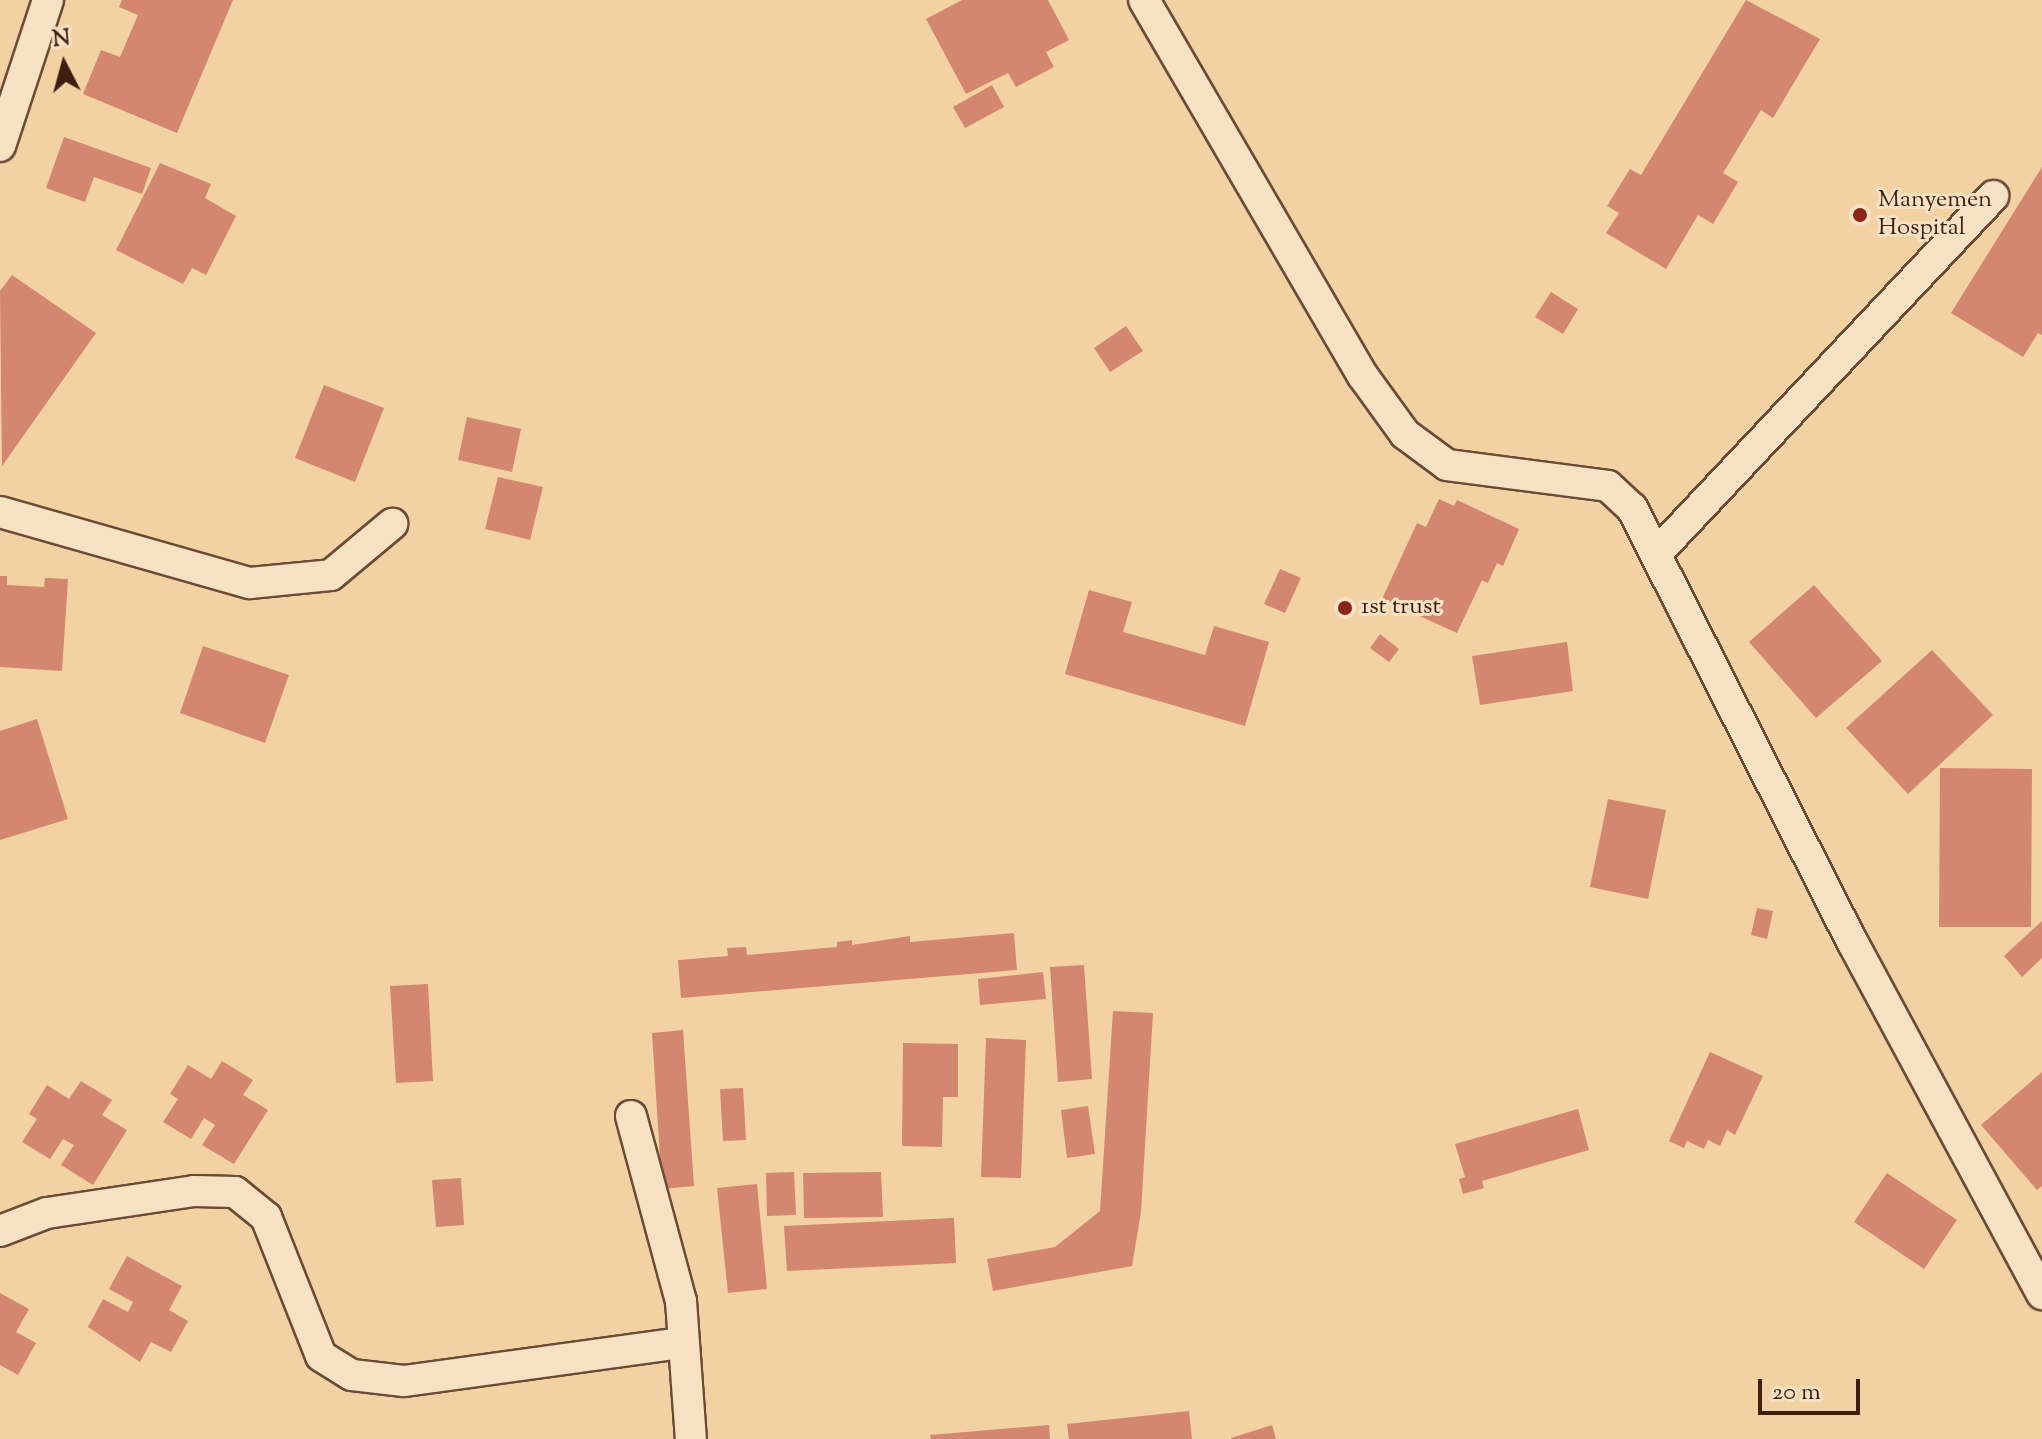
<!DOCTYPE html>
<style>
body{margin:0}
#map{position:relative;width:2042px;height:1439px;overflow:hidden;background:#f2d1a3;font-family:"Sorts Mill Goudy",serif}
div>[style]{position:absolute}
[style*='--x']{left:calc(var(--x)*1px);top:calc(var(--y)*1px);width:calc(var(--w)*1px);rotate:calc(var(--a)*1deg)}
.building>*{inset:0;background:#d38770}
.roads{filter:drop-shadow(2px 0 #6a4b36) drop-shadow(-2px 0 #6a4b36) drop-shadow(0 2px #6a4b36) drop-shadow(0 -2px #6a4b36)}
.minor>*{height:30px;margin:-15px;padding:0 15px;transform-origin:15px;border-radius:15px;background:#f7e1c3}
.dots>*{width:22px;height:22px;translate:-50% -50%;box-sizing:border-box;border:4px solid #f7e1c3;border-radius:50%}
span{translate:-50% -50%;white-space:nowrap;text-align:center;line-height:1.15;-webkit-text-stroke:6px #f7e1c3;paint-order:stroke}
.poi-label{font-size:24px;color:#3d1e11}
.left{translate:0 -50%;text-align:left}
.north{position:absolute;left:24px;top:24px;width:80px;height:80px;-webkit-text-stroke:6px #f7e1c3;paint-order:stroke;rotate:354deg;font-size:22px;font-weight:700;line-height:32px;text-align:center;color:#3d1e11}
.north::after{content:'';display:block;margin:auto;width:28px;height:36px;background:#3d1e11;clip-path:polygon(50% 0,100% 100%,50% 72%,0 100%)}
.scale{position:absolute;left:1758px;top:1379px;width:102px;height:36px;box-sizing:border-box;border:4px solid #3d1e11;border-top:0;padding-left:10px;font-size:24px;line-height:28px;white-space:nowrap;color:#3d1e11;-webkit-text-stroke:6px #f7e1c3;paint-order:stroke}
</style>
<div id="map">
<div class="building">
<i style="clip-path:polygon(122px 0,233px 0,177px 133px,83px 94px,101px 50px,120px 57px,138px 15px,119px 7px)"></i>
<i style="clip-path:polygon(962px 0,1048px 0,1069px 40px,1046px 52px,1054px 67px,1016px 87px,1008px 73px,966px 94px,926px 19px)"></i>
<i style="clip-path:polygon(1746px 0,1820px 39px,1773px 118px,1761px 110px,1723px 173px,1738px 182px,1713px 224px,1698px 215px,1666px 269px,1606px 233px,1619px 213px,1607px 206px,1630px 169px,1641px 175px)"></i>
<i style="clip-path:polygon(992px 85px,1004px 107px,965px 128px,953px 107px)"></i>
<i style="clip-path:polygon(64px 137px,151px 168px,142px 194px,94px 177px,85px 202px,46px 188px)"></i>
<i style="clip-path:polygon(160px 163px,211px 184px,205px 198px,236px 216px,206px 275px,192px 268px,183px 284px,116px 250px)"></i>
<i style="clip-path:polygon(2042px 167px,2042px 335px,2038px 333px,2023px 357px,1951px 313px)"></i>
<i style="clip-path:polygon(12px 275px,96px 333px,2px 466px,0 291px)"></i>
<i style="clip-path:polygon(1551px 292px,1578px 309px,1563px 334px,1535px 317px)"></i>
<i style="clip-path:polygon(1126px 326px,1143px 351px,1110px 372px,1094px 348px)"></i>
<i style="clip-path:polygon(324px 385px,384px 408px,355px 482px,295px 458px)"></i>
<i style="clip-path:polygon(467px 417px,521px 429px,512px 472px,458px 460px)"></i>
<i style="clip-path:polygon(498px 477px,543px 487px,530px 540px,485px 529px)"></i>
<i style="clip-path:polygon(1439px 499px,1454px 506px,1457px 500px,1519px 529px,1503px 566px,1497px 563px,1488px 583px,1482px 580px,1457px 633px,1382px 599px,1417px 523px,1426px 527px)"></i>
<i style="clip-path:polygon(1280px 569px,1301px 578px,1285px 613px,1264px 604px)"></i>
<i style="clip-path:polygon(0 576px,7px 576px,7px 585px,44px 587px,45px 578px,68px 579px,62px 671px,0 667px)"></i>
<i style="clip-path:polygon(1814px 585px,1882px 661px,1816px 718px,1749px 642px)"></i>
<i style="clip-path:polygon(1089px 590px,1132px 602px,1123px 632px,1205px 655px,1214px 626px,1269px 642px,1245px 726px,1065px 674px)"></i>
<i style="clip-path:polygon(1380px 634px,1399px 649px,1389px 662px,1370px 648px)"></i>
<i style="clip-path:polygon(1567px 642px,1573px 691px,1480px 705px,1472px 656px)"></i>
<i style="clip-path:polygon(203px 646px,289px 675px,265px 743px,180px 713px)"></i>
<i style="clip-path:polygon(1932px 650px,1993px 715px,1908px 794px,1846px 728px)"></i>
<i style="clip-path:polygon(37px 719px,68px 819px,0 840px,0 731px)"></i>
<i style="clip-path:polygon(1940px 768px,2032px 769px,2031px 927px,1939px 927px)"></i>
<i style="clip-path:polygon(1608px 799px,1666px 810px,1648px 899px,1590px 887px)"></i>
<i style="clip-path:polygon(1757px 908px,1773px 911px,1767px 939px,1751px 935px)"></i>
<i style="clip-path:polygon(2042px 921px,2042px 958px,2022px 977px,2004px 956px)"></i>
<i style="clip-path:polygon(1014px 933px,1017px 970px,681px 998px,678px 960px,728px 956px,727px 948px,746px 947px,747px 955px,837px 947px,837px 942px,852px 940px,852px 945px,910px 936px,910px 942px)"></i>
<i style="clip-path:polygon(1084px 965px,1092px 1079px,1058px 1082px,1050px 967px)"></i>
<i style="clip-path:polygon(1043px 972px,1046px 999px,980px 1005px,978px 979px)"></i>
<i style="clip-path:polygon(428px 984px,433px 1081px,396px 1083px,390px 986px)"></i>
<i style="clip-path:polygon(1113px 1011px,1153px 1013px,1141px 1212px,1132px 1266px,993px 1291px,987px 1259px,1055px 1247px,1100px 1211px)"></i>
<i style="clip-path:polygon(683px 1030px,694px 1186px,662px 1189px,652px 1033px)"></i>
<i style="clip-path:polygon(986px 1038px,1026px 1040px,1021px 1178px,981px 1177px)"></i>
<i style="clip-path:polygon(903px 1043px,958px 1044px,958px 1097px,943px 1097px,942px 1147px,902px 1146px)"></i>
<i style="clip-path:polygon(1710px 1052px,1763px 1076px,1735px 1135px,1727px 1130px,1720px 1146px,1708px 1140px,1704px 1149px,1687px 1141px,1684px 1148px,1669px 1141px)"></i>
<i style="clip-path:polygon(222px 1061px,253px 1080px,243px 1095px,268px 1110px,234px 1164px,202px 1145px,215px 1125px,204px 1118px,191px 1139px,163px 1122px,178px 1099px,170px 1094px,188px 1065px,211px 1079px)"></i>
<i style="clip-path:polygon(2042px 1072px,2042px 1186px,2037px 1190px,1981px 1125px)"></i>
<i style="clip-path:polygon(81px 1081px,112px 1100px,102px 1115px,127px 1130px,93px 1185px,61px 1165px,74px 1145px,63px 1139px,50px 1159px,22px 1142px,37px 1119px,29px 1114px,47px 1085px,69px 1099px)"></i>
<i style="clip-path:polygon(743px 1088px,746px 1140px,723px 1141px,720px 1089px)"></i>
<i style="clip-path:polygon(1088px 1106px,1095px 1154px,1067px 1158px,1061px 1110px)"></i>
<i style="clip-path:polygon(1578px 1109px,1589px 1150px,1482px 1181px,1484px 1188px,1463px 1194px,1459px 1179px,1465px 1177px,1455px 1144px)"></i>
<i style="clip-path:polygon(794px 1172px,796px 1215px,767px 1216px,766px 1173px)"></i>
<i style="clip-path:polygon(881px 1172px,883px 1217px,804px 1218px,803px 1173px)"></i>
<i style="clip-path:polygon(1887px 1173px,1957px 1220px,1924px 1269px,1854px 1222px)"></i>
<i style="clip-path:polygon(461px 1178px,464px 1225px,436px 1227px,432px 1180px)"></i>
<i style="clip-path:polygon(757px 1184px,767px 1289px,728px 1293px,717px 1188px)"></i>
<i style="clip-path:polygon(954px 1218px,956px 1263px,787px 1271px,784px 1226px)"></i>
<i style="clip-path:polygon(127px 1256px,182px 1286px,169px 1310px,188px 1321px,171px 1352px,151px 1342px,140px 1362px,88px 1327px,103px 1299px,128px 1312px,133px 1302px,109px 1289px)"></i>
<i style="clip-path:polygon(0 1293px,29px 1309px,16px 1332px,36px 1343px,18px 1375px,0 1365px)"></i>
<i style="clip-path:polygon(1189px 1411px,1192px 1439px,1069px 1439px,1067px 1424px)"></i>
<i style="clip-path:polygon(1049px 1425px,1050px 1439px,931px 1439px,930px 1435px)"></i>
<i style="clip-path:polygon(1272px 1425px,1276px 1439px,1231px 1439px,1231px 1438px)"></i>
</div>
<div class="roads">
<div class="minor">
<i style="--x:1144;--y:0;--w:435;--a:59.8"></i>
<i style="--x:1363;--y:376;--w:72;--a:54.1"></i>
<i style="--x:1405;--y:434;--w:52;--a:36.4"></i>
<i style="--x:1447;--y:465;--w:162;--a:7.4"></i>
<i style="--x:1608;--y:486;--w:33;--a:43"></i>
<i style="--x:1632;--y:508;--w:488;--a:63.1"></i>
<i style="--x:1853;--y:943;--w:399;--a:61.7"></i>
<i style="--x:0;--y:146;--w:154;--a:-71.8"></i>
<i style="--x:0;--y:512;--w:260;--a:15.9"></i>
<i style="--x:250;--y:583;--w:81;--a:-5.6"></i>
<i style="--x:331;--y:575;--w:80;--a:-39.9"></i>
<i style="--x:1656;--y:554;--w:492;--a:-46.7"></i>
<i style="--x:631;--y:1116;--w:192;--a:74.9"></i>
<i style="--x:681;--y:1301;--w:138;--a:85.9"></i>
<i style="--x:0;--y:1231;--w:50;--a:-21"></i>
<i style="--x:47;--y:1213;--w:149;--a:-8.5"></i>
<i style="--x:194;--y:1191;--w:41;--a:1.4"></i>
<i style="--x:235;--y:1192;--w:40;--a:39"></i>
<i style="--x:266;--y:1217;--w:149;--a:68.4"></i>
<i style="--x:321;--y:1356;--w:36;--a:32"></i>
<i style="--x:352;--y:1375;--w:52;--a:6.6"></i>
<i style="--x:404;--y:1381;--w:282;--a:-7.8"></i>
</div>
</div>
<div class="dots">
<i style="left:1860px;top:215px;background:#8f2418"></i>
<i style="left:1345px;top:608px;background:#8f2418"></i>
</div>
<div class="poi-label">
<span class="left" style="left:1878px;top:215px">Manyemen<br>Hospital</span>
<span class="left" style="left:1361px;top:608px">1st trust</span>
</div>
<div class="north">N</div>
<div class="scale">20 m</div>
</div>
